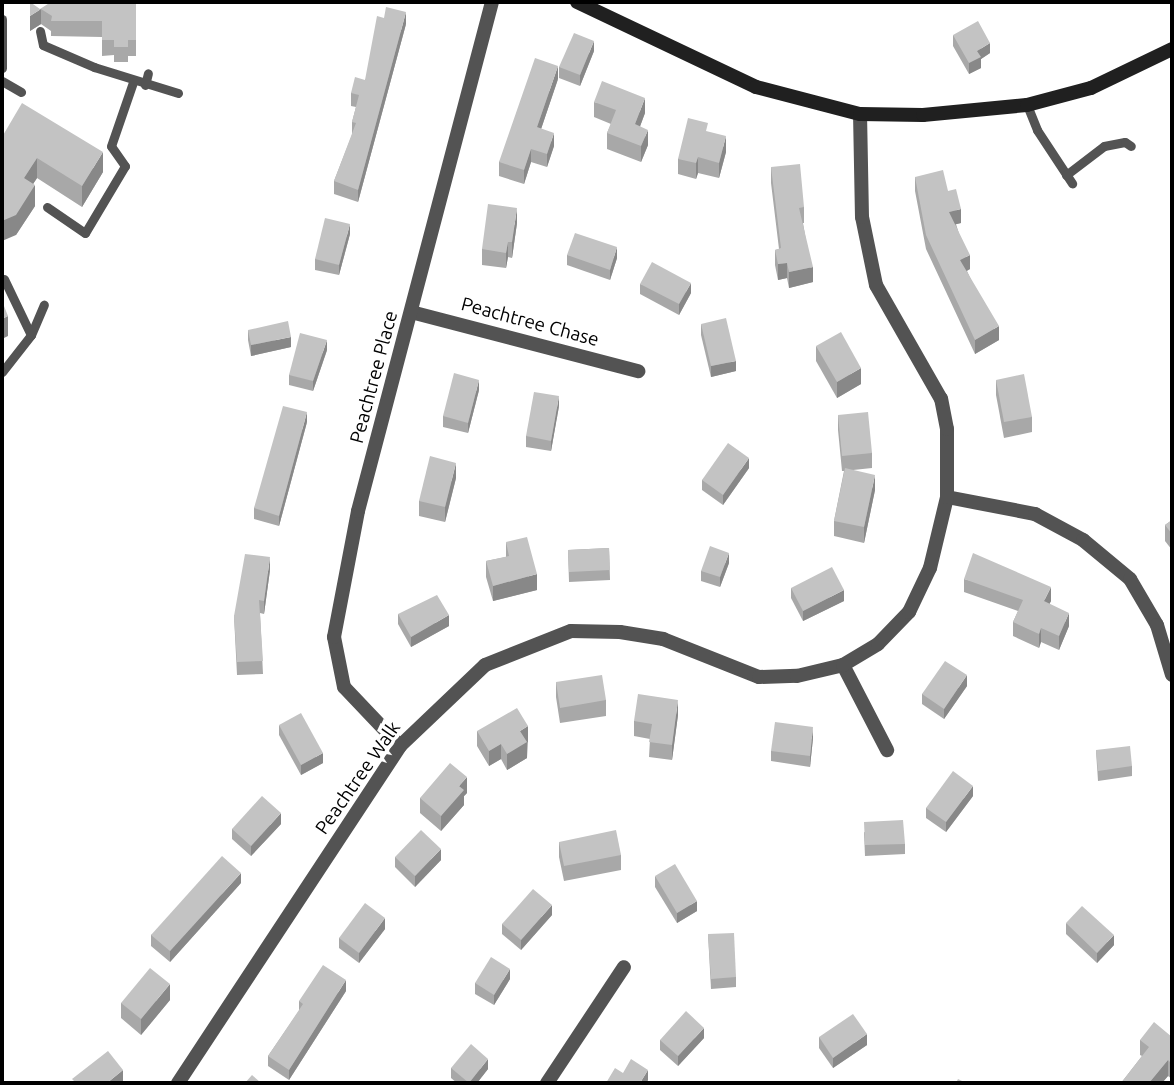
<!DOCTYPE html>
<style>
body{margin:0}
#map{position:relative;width:1174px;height:1085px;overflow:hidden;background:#fff;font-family:Ubuntu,sans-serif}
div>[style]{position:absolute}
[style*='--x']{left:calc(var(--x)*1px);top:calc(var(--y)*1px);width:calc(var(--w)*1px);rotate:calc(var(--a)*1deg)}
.service>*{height:9px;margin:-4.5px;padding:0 4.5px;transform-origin:4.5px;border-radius:4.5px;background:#535353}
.minor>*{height:14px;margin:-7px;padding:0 7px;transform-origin:7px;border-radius:7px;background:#535353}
.secondary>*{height:14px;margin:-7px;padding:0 7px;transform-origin:7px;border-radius:7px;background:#202020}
.wall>*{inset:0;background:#a8a8a8}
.shaded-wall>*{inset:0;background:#888}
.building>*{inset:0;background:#c3c3c3}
span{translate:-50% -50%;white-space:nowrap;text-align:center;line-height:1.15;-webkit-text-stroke:7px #fff;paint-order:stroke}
.street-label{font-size:19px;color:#000}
.frame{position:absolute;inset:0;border:4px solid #000;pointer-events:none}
</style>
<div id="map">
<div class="service">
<i style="--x:2;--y:19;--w:49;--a:90"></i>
<i style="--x:40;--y:31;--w:14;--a:78"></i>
<i style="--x:43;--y:45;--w:56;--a:23.3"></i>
<i style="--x:94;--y:67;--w:88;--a:17.2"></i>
<i style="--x:2;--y:81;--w:22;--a:30"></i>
<i style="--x:145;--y:85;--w:12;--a:-76"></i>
<i style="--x:1027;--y:105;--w:27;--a:68"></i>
<i style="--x:1037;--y:130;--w:64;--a:56.6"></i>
<i style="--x:1066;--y:175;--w:48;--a:-37.3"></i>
<i style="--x:1104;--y:146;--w:21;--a:-11"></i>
<i style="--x:1125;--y:142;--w:7;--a:34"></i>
<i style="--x:47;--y:207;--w:46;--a:34.4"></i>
<i style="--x:85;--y:233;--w:78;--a:-59.2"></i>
<i style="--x:125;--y:166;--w:24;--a:-125"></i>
<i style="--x:111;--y:146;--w:68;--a:-71"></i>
<i style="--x:4;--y:279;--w:62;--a:64.3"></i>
<i style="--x:2;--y:372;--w:47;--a:-51.9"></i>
<i style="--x:31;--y:335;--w:33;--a:-67"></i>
</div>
<div class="minor">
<i style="--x:411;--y:312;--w:235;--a:14.6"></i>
<i style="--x:947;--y:497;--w:90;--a:10.9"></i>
<i style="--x:1035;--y:514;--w:55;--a:28.4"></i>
<i style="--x:1083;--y:540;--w:61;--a:39.7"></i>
<i style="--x:1130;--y:579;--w:53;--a:59.6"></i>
<i style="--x:1157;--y:625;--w:52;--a:73.3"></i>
<i style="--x:843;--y:665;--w:96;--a:62.6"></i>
<i style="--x:400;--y:746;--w:81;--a:-133.5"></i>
<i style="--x:344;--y:687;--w:51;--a:-101.3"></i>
<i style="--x:334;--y:637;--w:128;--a:-79.2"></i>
<i style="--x:358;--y:511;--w:526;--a:-75.25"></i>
<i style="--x:178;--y:1083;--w:404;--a:-56.6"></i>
<i style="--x:400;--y:746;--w:117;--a:-43.6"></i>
<i style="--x:485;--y:665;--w:92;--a:-21.6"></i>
<i style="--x:571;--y:631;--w:49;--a:1.2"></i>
<i style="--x:620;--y:632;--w:44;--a:9.2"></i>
<i style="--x:663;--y:639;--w:103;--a:21.6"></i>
<i style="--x:759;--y:677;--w:38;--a:-2"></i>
<i style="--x:797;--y:676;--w:47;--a:-13.4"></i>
<i style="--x:843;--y:665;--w:41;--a:-31"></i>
<i style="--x:878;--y:644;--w:45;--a:-45.9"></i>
<i style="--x:909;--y:612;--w:49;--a:-64.5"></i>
<i style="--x:930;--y:568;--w:73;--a:-76.5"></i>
<i style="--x:947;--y:497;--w:68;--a:-90"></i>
<i style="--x:947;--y:429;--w:31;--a:-101"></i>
<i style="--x:941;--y:399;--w:131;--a:-119.7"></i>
<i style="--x:876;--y:285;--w:69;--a:-101.6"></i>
<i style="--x:862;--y:217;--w:103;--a:-91.1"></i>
<i style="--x:547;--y:1083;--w:139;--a:-56.4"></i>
</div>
<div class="secondary">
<i style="--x:577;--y:2;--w:198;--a:25.4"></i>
<i style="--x:756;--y:87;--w:107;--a:14.6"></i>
<i style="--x:860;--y:114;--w:63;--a:0.9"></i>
<i style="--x:923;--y:115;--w:104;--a:-5.5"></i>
<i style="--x:1027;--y:105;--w:66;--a:-14.9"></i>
<i style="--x:1091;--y:88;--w:90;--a:-25.7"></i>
</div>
<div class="wall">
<i style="clip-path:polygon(136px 2px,136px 56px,128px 56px,128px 62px,114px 62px,114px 55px,102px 56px,102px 37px,51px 36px,51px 31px,41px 24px,30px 31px,40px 9px)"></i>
<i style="clip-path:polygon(406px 24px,358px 202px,334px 194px,334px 181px,352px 135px,352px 122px,356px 107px,351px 106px,351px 93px,365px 80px)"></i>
<i style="clip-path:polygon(953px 35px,990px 53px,981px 59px,981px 68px,969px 74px,953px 46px)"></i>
<i style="clip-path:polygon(594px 51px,580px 86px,559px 78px,559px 67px)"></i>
<i style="clip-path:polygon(558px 79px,541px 129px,554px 146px,547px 167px,531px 162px,524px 184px,499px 176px,499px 162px)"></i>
<i style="clip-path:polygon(594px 102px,645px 113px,640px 126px,648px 145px,641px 162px,607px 149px,607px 133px,611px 124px,594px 117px)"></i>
<i style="clip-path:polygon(708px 132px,726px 152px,719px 178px,698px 173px,696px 179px,678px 174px,678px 159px)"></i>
<i style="clip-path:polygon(2px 137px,103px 172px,82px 207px,37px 178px,33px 184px,35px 206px,16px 235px)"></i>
<i style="clip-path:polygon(771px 167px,804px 207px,804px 223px,803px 223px,813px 282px,789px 288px,787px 278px,778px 280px,775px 265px,775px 250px,779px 249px,771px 183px)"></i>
<i style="clip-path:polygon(915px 177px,948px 191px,961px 223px,956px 224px,970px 269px,967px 271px,999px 340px,975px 354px,926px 249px,915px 191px)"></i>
<i style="clip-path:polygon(517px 223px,512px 258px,508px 257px,506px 268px,482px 265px,482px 249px)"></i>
<i style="clip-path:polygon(350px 234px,339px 275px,315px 270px,315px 259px)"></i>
<i style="clip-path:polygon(567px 255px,617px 258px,610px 280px,567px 265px)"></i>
<i style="clip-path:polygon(640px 284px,691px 293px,679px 315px,640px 294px)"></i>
<i style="clip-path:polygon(701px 324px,736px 371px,711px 377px,701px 335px)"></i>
<i style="clip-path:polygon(248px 330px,291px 347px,251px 356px,248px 340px)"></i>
<i style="clip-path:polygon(816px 346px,861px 384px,837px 398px,816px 361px)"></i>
<i style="clip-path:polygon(327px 350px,313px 391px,289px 385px,289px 375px)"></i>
<i style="clip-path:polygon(996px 380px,1032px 417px,1032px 432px,1004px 438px,996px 395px)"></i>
<i style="clip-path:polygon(479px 390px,468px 433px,443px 427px,443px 416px)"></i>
<i style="clip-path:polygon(559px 406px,551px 451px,526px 447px,526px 436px)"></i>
<i style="clip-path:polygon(838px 415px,872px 453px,872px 468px,853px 470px,875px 490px,864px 543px,834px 536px,834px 521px,844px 471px,842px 471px,838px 430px)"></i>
<i style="clip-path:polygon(307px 422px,279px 526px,254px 519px,254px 508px)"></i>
<i style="clip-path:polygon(749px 468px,723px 505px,702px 490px,702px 480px)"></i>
<i style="clip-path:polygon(456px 478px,445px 522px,419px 516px,419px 501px)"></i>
<i style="clip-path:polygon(1172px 520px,1172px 550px,1165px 541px,1165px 525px)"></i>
<i style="clip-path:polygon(506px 542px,537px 590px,493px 601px,486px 577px,486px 561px,506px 557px)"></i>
<i style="clip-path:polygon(609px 548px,610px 580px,569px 582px,568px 550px)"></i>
<i style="clip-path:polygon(729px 563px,720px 587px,701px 581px,701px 571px)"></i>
<i style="clip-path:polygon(270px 570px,264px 614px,260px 613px,263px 674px,237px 675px,234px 616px)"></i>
<i style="clip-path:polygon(964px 579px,1051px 601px,1049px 604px,1069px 626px,1059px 650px,1041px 642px,1039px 648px,1013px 636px,1013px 622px,1018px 611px,964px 592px)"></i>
<i style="clip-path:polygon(791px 588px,844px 601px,803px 621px,791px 598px)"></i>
<i style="clip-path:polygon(398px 614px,449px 626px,411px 647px,398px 624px)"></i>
<i style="clip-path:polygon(556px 682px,606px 700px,606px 716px,560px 723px,556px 697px)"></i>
<i style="clip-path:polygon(967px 686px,944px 719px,922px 704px,922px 694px)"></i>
<i style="clip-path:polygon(678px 715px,672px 760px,649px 757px,650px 739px,634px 736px,634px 721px)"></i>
<i style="clip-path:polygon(279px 725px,323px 763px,301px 775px,279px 735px)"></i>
<i style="clip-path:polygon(477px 731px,528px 742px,527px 758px,507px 770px,501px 759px,489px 766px,477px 746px)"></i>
<i style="clip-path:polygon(813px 738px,810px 767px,771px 761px,771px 751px)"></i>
<i style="clip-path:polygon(1096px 750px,1132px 766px,1132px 776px,1098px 781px)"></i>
<i style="clip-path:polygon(467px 793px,464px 796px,464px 805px,441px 831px,420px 813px,420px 798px)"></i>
<i style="clip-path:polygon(973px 796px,946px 832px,926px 818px,926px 808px)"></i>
<i style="clip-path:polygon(281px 824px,251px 856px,232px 839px,232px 829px)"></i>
<i style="clip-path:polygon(864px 832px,905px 844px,905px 854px,865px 856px)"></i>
<i style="clip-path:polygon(559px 842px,621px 855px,621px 870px,564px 881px,559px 857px)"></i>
<i style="clip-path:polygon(395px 857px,441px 860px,415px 887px,395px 867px)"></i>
<i style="clip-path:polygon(655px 876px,697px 911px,677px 923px,655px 887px)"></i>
<i style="clip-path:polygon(241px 883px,170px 962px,151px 946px,151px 935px)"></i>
<i style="clip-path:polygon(552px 915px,521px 950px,502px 934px,502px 924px)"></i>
<i style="clip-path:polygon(1066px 923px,1114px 945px,1097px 963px,1066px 934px)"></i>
<i style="clip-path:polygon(385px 929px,359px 963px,339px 948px,339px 938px)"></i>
<i style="clip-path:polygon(708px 934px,736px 977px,736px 987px,711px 989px)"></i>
<i style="clip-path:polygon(510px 979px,494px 1005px,475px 994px,475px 983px)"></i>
<i style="clip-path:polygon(346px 991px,289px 1080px,268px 1066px,268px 1056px,299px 1011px,299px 1001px)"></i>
<i style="clip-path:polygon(170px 1000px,141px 1035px,121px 1018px,121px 1003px)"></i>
<i style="clip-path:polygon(819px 1037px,867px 1045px,833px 1068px,819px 1048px)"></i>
<i style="clip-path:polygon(1172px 1037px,1172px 1079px,1168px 1076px,1162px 1083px,1121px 1083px,1142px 1056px,1140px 1055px,1140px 1040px)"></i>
<i style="clip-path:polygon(704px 1038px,678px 1066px,660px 1050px,660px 1040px)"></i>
<i style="clip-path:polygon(451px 1068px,488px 1069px,477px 1083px,457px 1083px,451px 1078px)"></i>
</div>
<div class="shaded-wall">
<i style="clip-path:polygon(41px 9px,41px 24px,30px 31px,30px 16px)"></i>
<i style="clip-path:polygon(406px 12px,406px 24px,358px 202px,358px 190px)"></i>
<i style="clip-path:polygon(594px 41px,594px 51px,580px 86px,580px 75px)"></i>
<i style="clip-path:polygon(990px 43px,990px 53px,981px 59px,981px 68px,969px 74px,969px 63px,977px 51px)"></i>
<i style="clip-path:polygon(558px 66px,558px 79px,537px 141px,537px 127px)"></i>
<i style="clip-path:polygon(645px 98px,645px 113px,635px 140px,635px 124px)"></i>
<i style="clip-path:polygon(648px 130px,648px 145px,641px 162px,641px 146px)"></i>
<i style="clip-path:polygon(554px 133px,554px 146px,547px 167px,547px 154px)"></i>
<i style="clip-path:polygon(726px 136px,726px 152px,719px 178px,719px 163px)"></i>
<i style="clip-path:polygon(531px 149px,531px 162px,524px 184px,524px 170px)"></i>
<i style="clip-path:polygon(103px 152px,103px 172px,82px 207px,82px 186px)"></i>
<i style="clip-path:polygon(698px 157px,698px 173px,696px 179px,696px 163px)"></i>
<i style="clip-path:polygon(37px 158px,37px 178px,24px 198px,24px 178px)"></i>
<i style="clip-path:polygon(35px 185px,35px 206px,16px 235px,2px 241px,2px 221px)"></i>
<i style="clip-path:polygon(517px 208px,517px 223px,512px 258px,512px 242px)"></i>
<i style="clip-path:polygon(961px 209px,961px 223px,949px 226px,949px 212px)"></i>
<i style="clip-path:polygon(350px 224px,350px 234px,339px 275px,339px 265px)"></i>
<i style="clip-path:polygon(508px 242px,508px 257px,506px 268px,506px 253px)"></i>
<i style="clip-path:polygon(617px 247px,617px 258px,610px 280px,610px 270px)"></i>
<i style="clip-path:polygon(970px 255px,970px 269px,960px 274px,960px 260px)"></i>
<i style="clip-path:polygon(787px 263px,787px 278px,778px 280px,778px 264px)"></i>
<i style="clip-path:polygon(813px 267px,813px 282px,789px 288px,789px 272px)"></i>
<i style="clip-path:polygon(691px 283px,691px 293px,679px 315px,679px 304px)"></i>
<i style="clip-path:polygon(8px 316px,8px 336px,2px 339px,2px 319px)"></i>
<i style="clip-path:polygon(999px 326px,999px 340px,975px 354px,975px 340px)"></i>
<i style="clip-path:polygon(291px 337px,291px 347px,251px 356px,251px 345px)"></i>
<i style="clip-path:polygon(327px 340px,327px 350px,313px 391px,313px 381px)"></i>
<i style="clip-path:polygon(736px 361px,736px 371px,711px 377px,711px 366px)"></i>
<i style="clip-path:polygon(861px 368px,861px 384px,837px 398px,837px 382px)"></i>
<i style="clip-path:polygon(479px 380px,479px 390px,468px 433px,468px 423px)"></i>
<i style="clip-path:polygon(559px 396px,559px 406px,551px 451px,551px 441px)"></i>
<i style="clip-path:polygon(307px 412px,307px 422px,279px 526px,279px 516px)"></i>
<i style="clip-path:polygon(749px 458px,749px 468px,723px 505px,723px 495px)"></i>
<i style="clip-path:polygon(456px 463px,456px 478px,445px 522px,445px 507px)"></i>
<i style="clip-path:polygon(875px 475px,875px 490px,864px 543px,864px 527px)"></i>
<i style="clip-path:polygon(729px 553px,729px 563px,720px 587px,720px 577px)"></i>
<i style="clip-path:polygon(270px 557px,270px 570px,264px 614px,264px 601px)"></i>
<i style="clip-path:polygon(537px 574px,537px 590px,493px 601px,493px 586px)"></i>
<i style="clip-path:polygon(1051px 587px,1051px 601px,1044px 615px,1044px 601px)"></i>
<i style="clip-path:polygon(844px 590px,844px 601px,803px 621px,803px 611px)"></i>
<i style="clip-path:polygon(1069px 613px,1069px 626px,1059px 650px,1059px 636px)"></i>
<i style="clip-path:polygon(449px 615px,449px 626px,411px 647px,411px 637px)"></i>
<i style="clip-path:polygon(1041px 628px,1041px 642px,1039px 648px,1039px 634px)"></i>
<i style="clip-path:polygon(967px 675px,967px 686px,944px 719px,944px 709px)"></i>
<i style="clip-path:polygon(678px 700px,678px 715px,672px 760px,672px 745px)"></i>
<i style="clip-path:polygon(528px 726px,528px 742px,520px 746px,527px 742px,527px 758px,507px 770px,507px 754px,520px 731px)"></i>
<i style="clip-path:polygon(813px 727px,813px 738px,810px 767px,810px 756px)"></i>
<i style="clip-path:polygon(501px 744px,501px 759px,489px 766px,489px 751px)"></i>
<i style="clip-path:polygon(323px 753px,323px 763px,301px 775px,301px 765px)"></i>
<i style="clip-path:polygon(467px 777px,467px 793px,464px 796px,464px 805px,441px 831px,441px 816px,459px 786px)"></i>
<i style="clip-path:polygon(973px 786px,973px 796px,946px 832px,946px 822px)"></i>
<i style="clip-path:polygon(281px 813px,281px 824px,251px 856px,251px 846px)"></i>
<i style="clip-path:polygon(441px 849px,441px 860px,415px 887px,415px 876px)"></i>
<i style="clip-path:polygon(241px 873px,241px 883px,170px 962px,170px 951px)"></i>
<i style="clip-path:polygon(697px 901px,697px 911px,677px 923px,677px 913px)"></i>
<i style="clip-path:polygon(552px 905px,552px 915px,521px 950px,521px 940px)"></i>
<i style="clip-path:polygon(385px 918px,385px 929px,359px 963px,359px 953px)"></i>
<i style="clip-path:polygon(1114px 935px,1114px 945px,1097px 963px,1097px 953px)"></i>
<i style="clip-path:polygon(510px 969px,510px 979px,494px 1005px,494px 995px)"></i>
<i style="clip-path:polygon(346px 980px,346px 991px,289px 1080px,289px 1070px)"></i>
<i style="clip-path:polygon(170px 984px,170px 1000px,141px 1035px,141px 1019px)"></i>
<i style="clip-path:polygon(704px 1028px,704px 1038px,678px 1066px,678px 1056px)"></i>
<i style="clip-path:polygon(867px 1034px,867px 1045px,833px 1068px,833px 1058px)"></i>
<i style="clip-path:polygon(488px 1059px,488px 1069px,477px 1083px,469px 1083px)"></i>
<i style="clip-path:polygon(1168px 1060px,1168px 1076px,1162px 1083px,1149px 1083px)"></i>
<i style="clip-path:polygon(123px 1070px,123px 1081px,120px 1083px,107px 1083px)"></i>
<i style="clip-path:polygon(648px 1070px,648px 1080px,647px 1083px,640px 1083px)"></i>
</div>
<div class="building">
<i style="clip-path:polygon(30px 2px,40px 9px,51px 2px,136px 2px,136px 40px,128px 40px,128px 47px,114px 47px,114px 40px,102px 40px,102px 21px,51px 21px,52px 16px,41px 9px,30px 16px)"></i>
<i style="clip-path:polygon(386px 7px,406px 12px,358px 190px,334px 181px,356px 123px,352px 122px,359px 95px,351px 93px,355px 77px,365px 80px,377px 16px,384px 18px)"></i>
<i style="clip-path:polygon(978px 21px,990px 43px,977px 51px,981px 57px,969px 63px,953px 35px)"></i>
<i style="clip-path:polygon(574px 33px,594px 41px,580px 75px,559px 67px)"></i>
<i style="clip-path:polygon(535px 58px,558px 66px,537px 127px,554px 133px,547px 154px,531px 149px,524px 170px,499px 162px)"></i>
<i style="clip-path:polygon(602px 81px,645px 98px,635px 124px,648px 130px,641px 146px,607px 133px,616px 110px,594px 102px)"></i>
<i style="clip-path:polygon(22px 103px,103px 152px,82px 186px,37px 158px,24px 178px,35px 185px,16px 215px,2px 221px,2px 137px)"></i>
<i style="clip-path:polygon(688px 118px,708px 123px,706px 131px,726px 136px,719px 163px,698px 157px,696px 163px,678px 159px)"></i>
<i style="clip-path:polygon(800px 164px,804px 207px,799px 208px,813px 267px,789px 272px,787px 263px,778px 264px,775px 250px,781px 248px,771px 167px)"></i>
<i style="clip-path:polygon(943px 170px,948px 191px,956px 189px,961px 209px,949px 212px,970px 255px,960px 260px,999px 326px,975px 340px,926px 235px,915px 177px)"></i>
<i style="clip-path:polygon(488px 204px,517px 208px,512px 242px,508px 242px,506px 253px,482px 249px)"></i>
<i style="clip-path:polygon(325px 218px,350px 224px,339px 265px,315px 259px)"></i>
<i style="clip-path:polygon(575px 233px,617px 247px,610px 270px,567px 255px)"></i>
<i style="clip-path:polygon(652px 262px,691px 283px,679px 304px,640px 284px)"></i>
<i style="clip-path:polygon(2px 301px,8px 316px,2px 319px)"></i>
<i style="clip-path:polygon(726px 318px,736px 361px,711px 366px,701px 324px)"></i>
<i style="clip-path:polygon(288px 321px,291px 337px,251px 345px,248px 330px)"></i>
<i style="clip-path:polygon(841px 332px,861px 368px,837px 382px,816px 346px)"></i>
<i style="clip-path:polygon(300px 333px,327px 340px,313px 381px,289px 375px)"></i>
<i style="clip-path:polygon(454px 373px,479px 380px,468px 423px,443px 416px)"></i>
<i style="clip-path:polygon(1024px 374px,1032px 417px,1004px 422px,996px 380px)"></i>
<i style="clip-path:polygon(534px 392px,559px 396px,551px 441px,526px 436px)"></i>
<i style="clip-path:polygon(283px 406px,307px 412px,279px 516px,254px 508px)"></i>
<i style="clip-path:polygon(868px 412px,872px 453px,842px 456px,838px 415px)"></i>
<i style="clip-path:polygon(728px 443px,749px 458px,723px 495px,702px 480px)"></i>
<i style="clip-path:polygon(430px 456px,456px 463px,445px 507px,419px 501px)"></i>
<i style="clip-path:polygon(845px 468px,875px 475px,864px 527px,834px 521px)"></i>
<i style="clip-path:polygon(1172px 520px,1172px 534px,1165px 525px)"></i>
<i style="clip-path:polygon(527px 537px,537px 574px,493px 586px,486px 561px,509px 556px,506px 542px)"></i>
<i style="clip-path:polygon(710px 546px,729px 553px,720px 577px,701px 571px)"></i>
<i style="clip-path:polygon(609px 548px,610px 570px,569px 572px,568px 550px)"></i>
<i style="clip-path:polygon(973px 553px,1051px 587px,1044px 601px,1069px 613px,1059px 636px,1041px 628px,1039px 634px,1013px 622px,1023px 600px,964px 579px)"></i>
<i style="clip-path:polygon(245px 554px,270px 557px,264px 601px,259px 600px,263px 661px,237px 662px,234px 616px)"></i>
<i style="clip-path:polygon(832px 567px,844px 590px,803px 611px,791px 588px)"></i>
<i style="clip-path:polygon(437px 595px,449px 615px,411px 637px,398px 614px)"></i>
<i style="clip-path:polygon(945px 661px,967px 675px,944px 709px,922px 694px)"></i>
<i style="clip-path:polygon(602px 675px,606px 700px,560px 708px,556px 682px)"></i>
<i style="clip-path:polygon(638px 694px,678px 700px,672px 745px,649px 742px,652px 724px,634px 721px)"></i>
<i style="clip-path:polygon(517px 708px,528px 726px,520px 731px,527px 742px,507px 754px,501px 744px,489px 751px,477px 731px)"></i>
<i style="clip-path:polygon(301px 713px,323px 753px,301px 765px,279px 725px)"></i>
<i style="clip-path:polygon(775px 722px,813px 727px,810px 756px,771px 751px)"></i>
<i style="clip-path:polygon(1130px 746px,1132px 766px,1098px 771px,1096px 750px)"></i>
<i style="clip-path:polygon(450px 763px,467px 777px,459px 786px,464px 790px,441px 816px,420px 798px)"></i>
<i style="clip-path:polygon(953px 771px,973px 786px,946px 822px,926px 808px)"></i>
<i style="clip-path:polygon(262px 796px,281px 813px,251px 846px,232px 829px)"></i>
<i style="clip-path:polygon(903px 820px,905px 844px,865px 845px,864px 822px)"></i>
<i style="clip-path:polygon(421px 830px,441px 849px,415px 876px,395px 857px)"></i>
<i style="clip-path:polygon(616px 830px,621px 855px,564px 866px,559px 842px)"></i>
<i style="clip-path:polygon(222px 856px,241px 873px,170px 951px,151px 935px)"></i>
<i style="clip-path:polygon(675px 864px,697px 901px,677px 913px,655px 876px)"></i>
<i style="clip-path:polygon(533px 889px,552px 905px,521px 940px,502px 924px)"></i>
<i style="clip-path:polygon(365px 903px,385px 918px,359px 953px,339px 938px)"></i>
<i style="clip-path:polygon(1082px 906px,1114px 935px,1097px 953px,1066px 923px)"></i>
<i style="clip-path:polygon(734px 933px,736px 977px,711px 979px,708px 934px)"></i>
<i style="clip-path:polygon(491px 957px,510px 969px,494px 995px,475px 983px)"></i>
<i style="clip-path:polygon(323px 965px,346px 980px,289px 1070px,268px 1056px,303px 1004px,299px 1001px)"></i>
<i style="clip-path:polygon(150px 968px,170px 984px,141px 1019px,121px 1003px)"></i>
<i style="clip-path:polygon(686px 1011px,704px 1028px,678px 1056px,660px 1040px)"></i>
<i style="clip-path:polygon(853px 1014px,867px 1034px,833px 1058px,819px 1037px)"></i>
<i style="clip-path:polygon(1154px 1022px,1172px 1037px,1172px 1064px,1168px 1060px,1149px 1083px,1121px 1083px,1149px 1047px,1140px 1040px)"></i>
<i style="clip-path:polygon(471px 1044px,488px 1059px,469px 1083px,451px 1068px)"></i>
<i style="clip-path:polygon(108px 1051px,123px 1070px,107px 1083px,76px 1083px,72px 1079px)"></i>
<i style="clip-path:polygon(631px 1059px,648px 1070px,640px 1083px,606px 1083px,615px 1068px,623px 1073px)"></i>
<i style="clip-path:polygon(252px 1075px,261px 1083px,245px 1083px)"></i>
<i style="clip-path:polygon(958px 1079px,966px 1083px,956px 1083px)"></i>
</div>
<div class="street-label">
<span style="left:530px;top:322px;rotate:15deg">Peachtree Chase</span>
<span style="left:374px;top:377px;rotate:-75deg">Peachtree Place</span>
<span style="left:358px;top:778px;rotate:-55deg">Peachtree Walk</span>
</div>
<div class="frame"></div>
</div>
